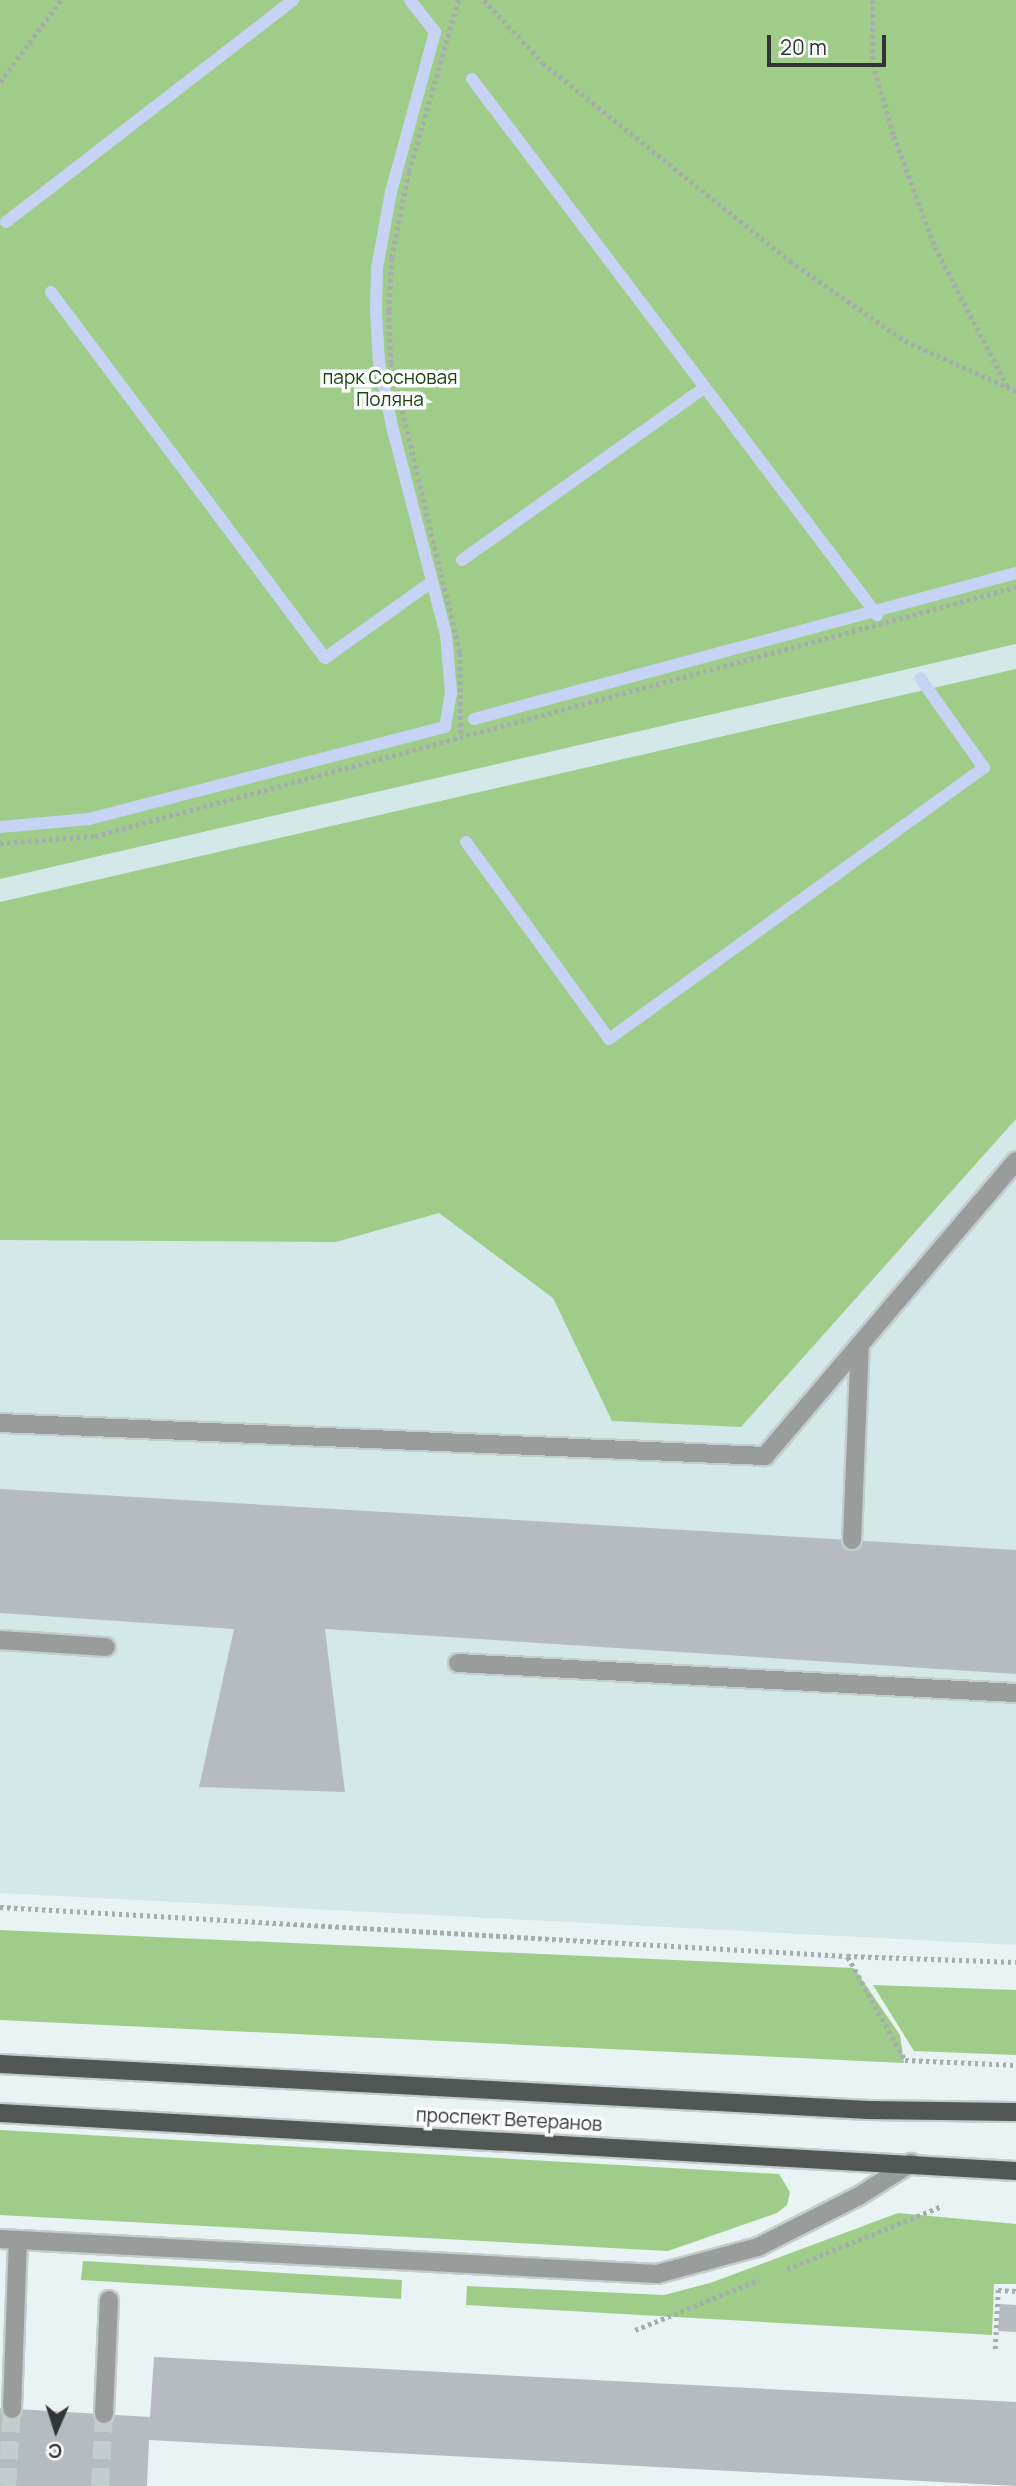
<!DOCTYPE html>
<meta charset="utf-8">
<style>
body{margin:0}
#map{position:relative;width:1016px;height:2486px;overflow:hidden;background:#e8f3f3;font-family:Manrope,sans-serif}
div>[style]{position:absolute}
[style*='--x']{left:calc(var(--x)*1px);top:calc(var(--y)*1px);width:calc(var(--w)*1px);rotate:calc(var(--a)*1deg)}
.built>*{inset:0;background:#d4e8ea}
.green>*{inset:0;background:#9fcd89}
.stream>*{height:12px;margin:-6px;padding:0 6px;transform-origin:6px;border-radius:6px;background:#c7d3f4}
.building>*{inset:0;background:#b5bcc1}
.minor-tunnel>*{height:18px;margin-top:-9px;transform-origin:0;background:repeating-linear-gradient(90deg,#c3cdcd 0 18px,transparent 0 27px)}
.path>*{height:4.5px;margin-top:-2.25px;transform-origin:0;background:repeating-linear-gradient(90deg,#a5adae 0 3.5px,transparent 0 7px)}
.roads{filter:drop-shadow(2px 0 #c3cdcd) drop-shadow(-2px 0 #c3cdcd) drop-shadow(0 2px #c3cdcd) drop-shadow(0 -2px #c3cdcd)}
.minor>*{height:18px;margin:-9px;padding:0 9px;transform-origin:9px;border-radius:9px;background:#989c9a}
.major>*{height:18px;margin:-9px;padding:0 9px;transform-origin:9px;border-radius:9px;background:#505754}
span{translate:-50% -50%;white-space:nowrap;text-align:center;line-height:1.15;-webkit-text-stroke:7px #fafeff;paint-order:stroke}
.park-label{font-size:19px;color:#20420b}
.street-label{font-size:19px;color:#313536}
.north{position:absolute;left:21px;top:2395px;width:70px;height:70px;-webkit-text-stroke:5px #fafeff;paint-order:stroke;rotate:183deg;font-size:19px;font-weight:700;line-height:28px;text-align:center;color:#313536}
.north::after{content:'';display:block;margin:auto;width:24px;height:32px;background:#313536;clip-path:polygon(50% 0,100% 100%,50% 72%,0 100%)}
.scale{position:absolute;left:767px;top:35px;width:119px;height:32px;box-sizing:border-box;border:4px solid #313536;border-top:0;padding-left:9px;font-size:21px;line-height:24px;white-space:nowrap;color:#313536;-webkit-text-stroke:5px #fafeff;paint-order:stroke}
</style>
<div id="map">
<div class="built">
<i style="clip-path:polygon(1016px 609px,1016px 1945px,0 1893px,0 876px)"></i>
</div>
<div class="green">
<i style="clip-path:polygon(0 0,1016px 0,1016px 644px,0 879px)"></i>
<i style="clip-path:polygon(1016px 669px,1016px 1119px,741px 1427px,612px 1421px,553px 1298px,439px 1213px,336px 1242px,0 1240px,0 902px)"></i>
<i style="clip-path:polygon(0 1930px,854px 1968px,900px 2035px,904px 2063px,0 2020px)"></i>
<i style="clip-path:polygon(873px 1985px,1016px 1990px,1016px 2055px,914px 2051px)"></i>
<i style="clip-path:polygon(0 2130px,779px 2174px,790px 2192px,787px 2205px,777px 2213px,668px 2251px,0 2215px)"></i>
<i style="clip-path:polygon(898px 2213px,1016px 2224px,1016px 2284px,994px 2284px,992px 2335px,466px 2305px,467px 2286px,664px 2295px,710px 2283px)"></i>
<i style="clip-path:polygon(83px 2261px,402px 2280px,401px 2299px,81px 2280px)"></i>
</div>
<div class="stream">
<i style="--x:472;--y:79;--w:672;--a:52.93"></i>
<i style="--x:6;--y:222;--w:363;--a:-37.7"></i>
<i style="--x:51;--y:292;--w:457;--a:53.2"></i>
<i style="--x:325;--y:658;--w:129;--a:-35.5"></i>
<i style="--x:462;--y:560;--w:298;--a:-35.4"></i>
<i style="--x:474;--y:719;--w:561;--a:-15.08"></i>
<i style="--x:0;--y:827;--w:89;--a:-5.1"></i>
<i style="--x:89;--y:819;--w:368;--a:-14.5"></i>
<i style="--x:445;--y:727;--w:36;--a:-80"></i>
<i style="--x:451;--y:692;--w:57;--a:-95"></i>
<i style="--x:446;--y:635;--w:216;--a:-104.5"></i>
<i style="--x:392;--y:426;--w:65;--a:-101.5"></i>
<i style="--x:379;--y:362;--w:50;--a:-93.4"></i>
<i style="--x:376;--y:312;--w:44;--a:-88.7"></i>
<i style="--x:377;--y:268;--w:77;--a:-79.6"></i>
<i style="--x:391;--y:192;--w:166;--a:-74.6"></i>
<i style="--x:435;--y:32;--w:41;--a:-128"></i>
<i style="--x:466;--y:842;--w:243;--a:54"></i>
<i style="--x:609;--y:1039;--w:463;--a:-35.9"></i>
<i style="--x:984;--y:768;--w:110;--a:-125.4"></i>
</div>
<div class="building">
<i style="clip-path:polygon(0 1489px,1016px 1550px,1016px 1674px,325px 1629px,345px 1792px,199px 1787px,234px 1629px,0 1613px)"></i>
<i style="clip-path:polygon(1000px 2304px,1016px 2305px,1016px 2332px,998px 2331px)"></i>
<i style="clip-path:polygon(154px 2357px,1016px 2402px,1016px 2486px,149px 2440px,147px 2486px,0 2486px,0 2408px,150px 2417px)"></i>
</div>
<div class="minor-tunnel">
<i style="--x:7;--y:2486;--w:77;--a:-86.3"></i>
<i style="--x:100;--y:2486;--w:72;--a:-86.8"></i>
</div>
<div class="path">
<i style="--x:459;--y:0;--w:179;--a:106.2"></i>
<i style="--x:409;--y:172;--w:88;--a:101.2"></i>
<i style="--x:392;--y:258;--w:53;--a:93.2"></i>
<i style="--x:389;--y:311;--w:52;--a:87.8"></i>
<i style="--x:391;--y:363;--w:298;--a:76.6"></i>
<i style="--x:460;--y:653;--w:81;--a:89.3"></i>
<i style="--x:484;--y:0;--w:86;--a:46.9"></i>
<i style="--x:543;--y:63;--w:317;--a:38.7"></i>
<i style="--x:790;--y:261;--w:140;--a:34.8"></i>
<i style="--x:905;--y:341;--w:122;--a:24.2"></i>
<i style="--x:873;--y:0;--w:64;--a:90"></i>
<i style="--x:873;--y:64;--w:75;--a:73.7"></i>
<i style="--x:894;--y:136;--w:118;--a:69.7"></i>
<i style="--x:935;--y:247;--w:158;--a:62.5"></i>
<i style="--x:0;--y:82;--w:102;--a:-53.4"></i>
<i style="--x:0;--y:843;--w:95;--a:-4.2"></i>
<i style="--x:95;--y:836;--w:954;--a:-15.13"></i>
<i style="--x:0;--y:1907;--w:848;--a:3.31"></i>
<i style="--x:847;--y:1956;--w:169;--a:2"></i>
<i style="--x:848;--y:1957;--w:118;--a:61"></i>
<i style="--x:905;--y:2060;--w:111;--a:2.6"></i>
<i style="--x:787;--y:2269;--w:167;--a:-22.1"></i>
<i style="--x:635;--y:2330;--w:134;--a:-22"></i>
<i style="--x:995;--y:2349;--w:59;--a:-87.1"></i>
<i style="--x:998;--y:2290;--w:18;--a:3"></i>
</div>
<div class="roads">
<div class="minor">
<i style="--x:0;--y:1423;--w:766;--a:2.47"></i>
<i style="--x:765;--y:1456;--w:387;--a:-49.6"></i>
<i style="--x:852;--y:1540;--w:196;--a:-87.7"></i>
<i style="--x:0;--y:1640;--w:106;--a:3.8"></i>
<i style="--x:458;--y:1663;--w:559;--a:3.08"></i>
<i style="--x:0;--y:2239;--w:658;--a:3.05"></i>
<i style="--x:657;--y:2274;--w:105;--a:-15"></i>
<i style="--x:758;--y:2247;--w:113;--a:-26.8"></i>
<i style="--x:859;--y:2196;--w:62;--a:-32.4"></i>
<i style="--x:12;--y:2409;--w:169;--a:-88"></i>
<i style="--x:104;--y:2414;--w:114;--a:-87.5"></i>
</div>
<div class="major">
<i style="--x:0;--y:2064;--w:870;--a:3.03"></i>
<i style="--x:869;--y:2110;--w:147;--a:0.8"></i>
<i style="--x:0;--y:2113;--w:1018;--a:3.27"></i>
</div>
</div>
<div class="park-label">
<span style="left:390px;top:389px">парк Сосновая<br>Поляна</span>
</div>
<div class="street-label">
<span style="left:509px;top:2120px;rotate:3deg">проспект Ветеранов</span>
</div>
<div class="north">С</div>
<div class="scale">20 m</div>
</div>
